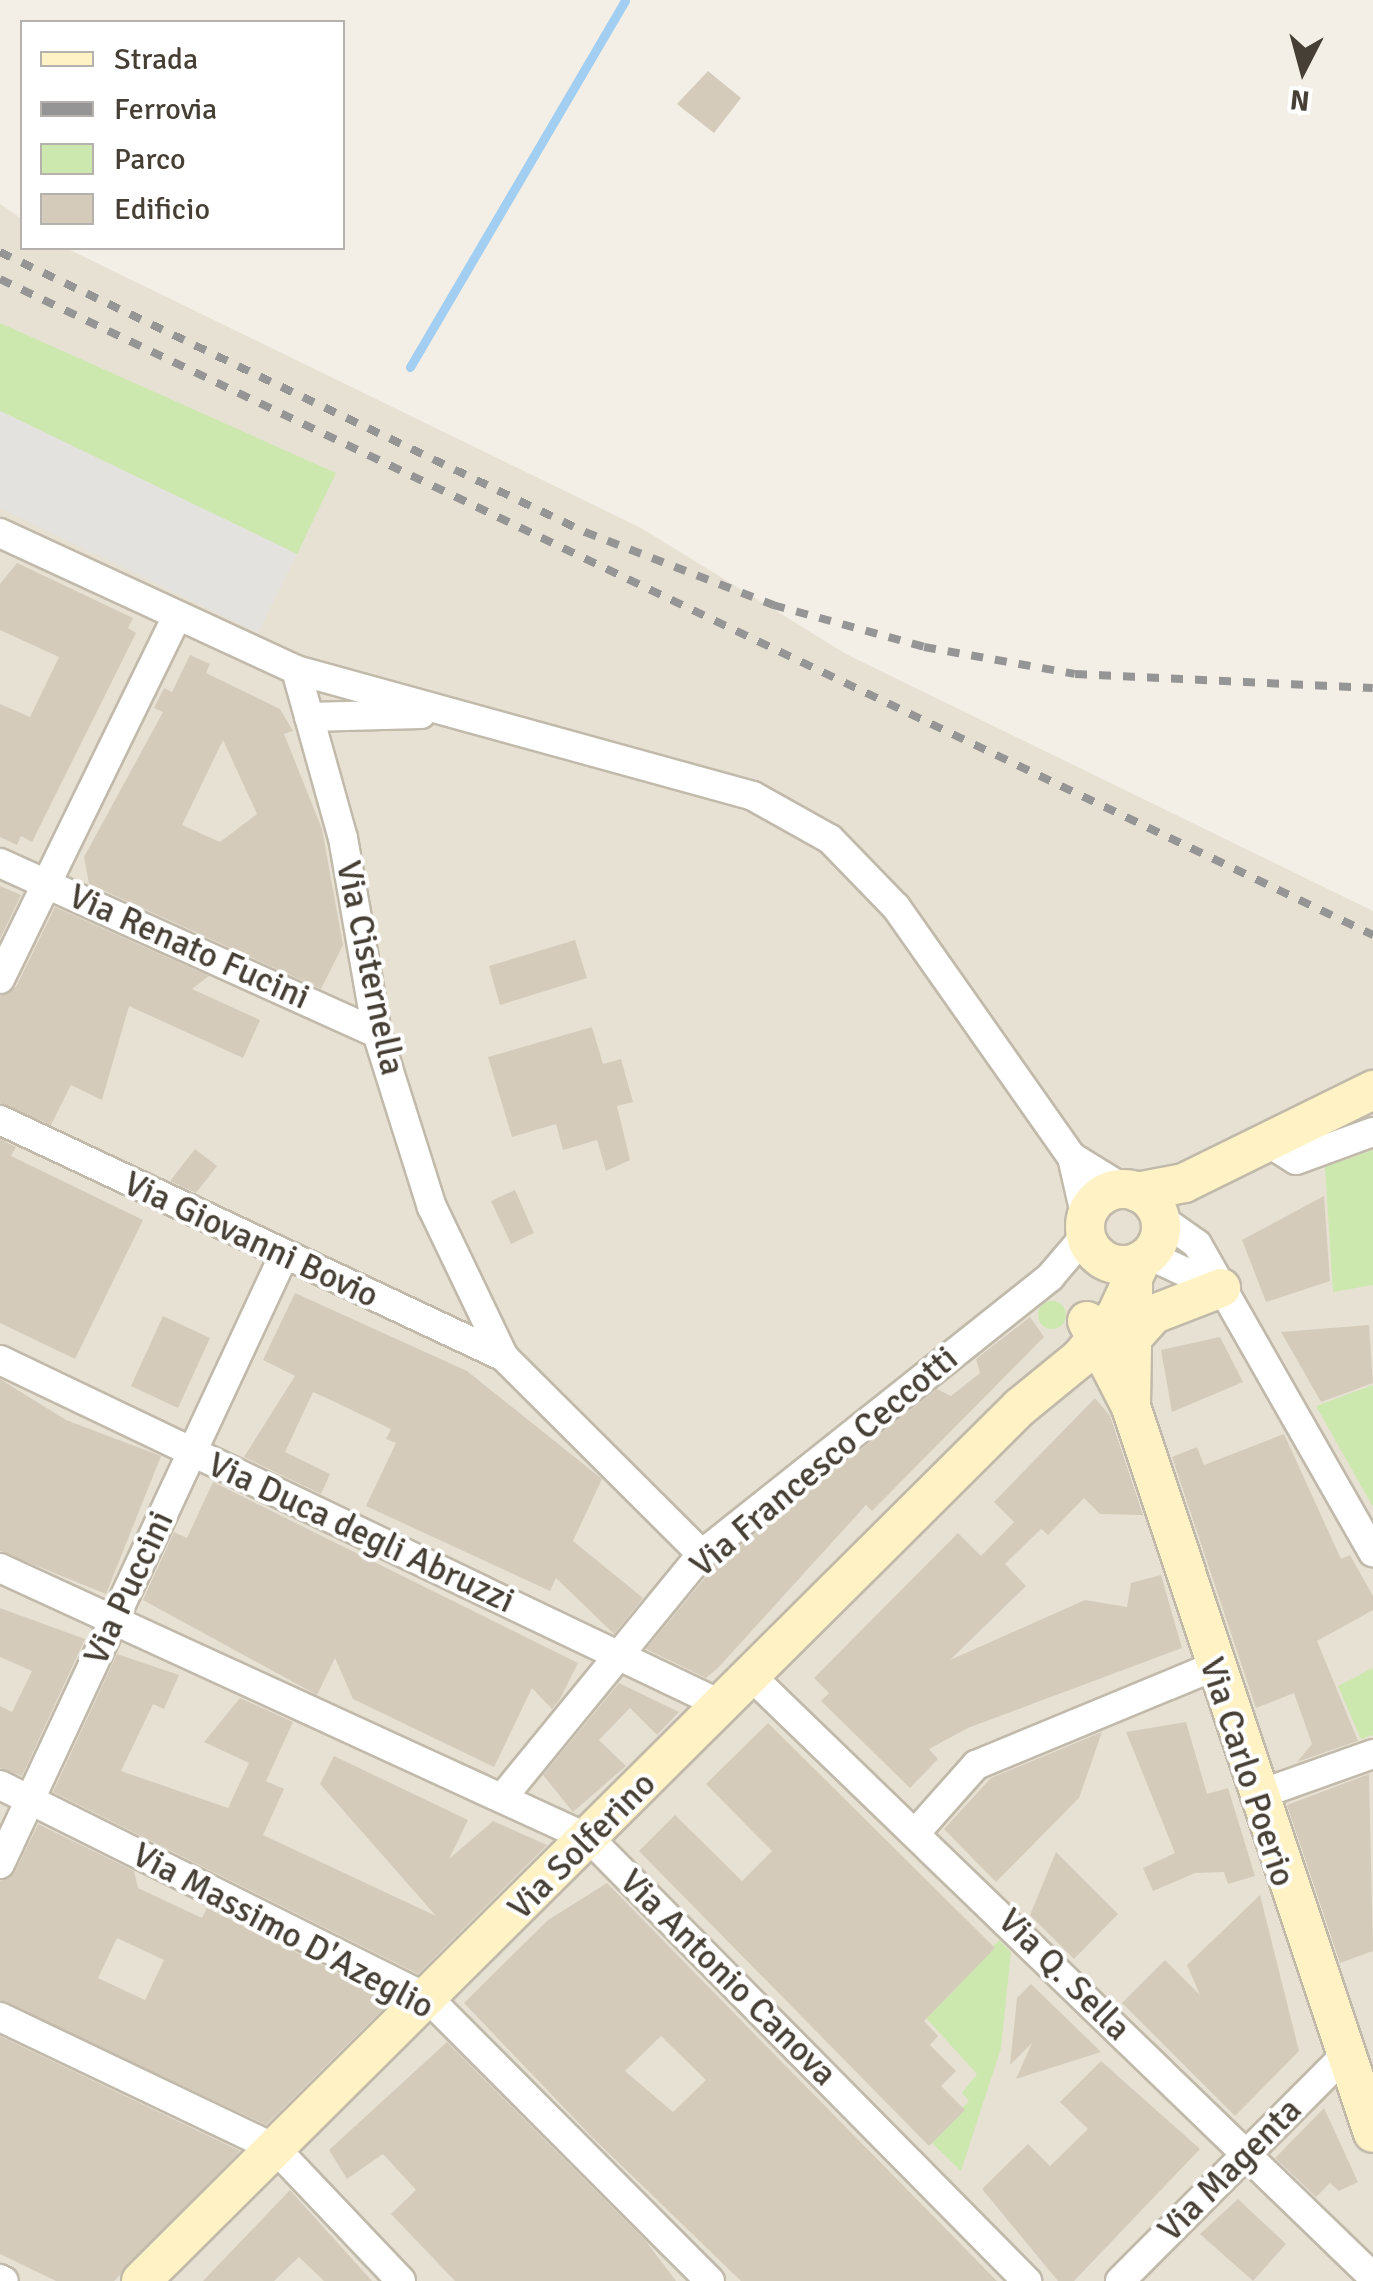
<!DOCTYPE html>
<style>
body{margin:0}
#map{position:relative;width:1373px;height:2281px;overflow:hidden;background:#f3efe6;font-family:Signika,sans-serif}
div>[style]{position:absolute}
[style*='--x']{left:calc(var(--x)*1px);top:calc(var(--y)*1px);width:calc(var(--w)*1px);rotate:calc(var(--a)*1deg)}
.residential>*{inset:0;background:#e7e1d4}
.green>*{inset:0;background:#cce8ae}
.round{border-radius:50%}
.parking>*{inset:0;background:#e4e2de}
.stream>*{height:9px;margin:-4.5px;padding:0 4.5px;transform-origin:4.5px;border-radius:4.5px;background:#a1cef1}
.building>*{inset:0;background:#d5cbbb}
.roads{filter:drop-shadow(2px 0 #c1baab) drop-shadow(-2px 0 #c1baab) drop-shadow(0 2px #c1baab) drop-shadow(0 -2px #c1baab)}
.street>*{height:28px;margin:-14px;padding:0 14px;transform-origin:14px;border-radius:14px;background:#fff}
.secondary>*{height:38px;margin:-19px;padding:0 19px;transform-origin:19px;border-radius:19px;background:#fff2c4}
.secondary>.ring{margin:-19px;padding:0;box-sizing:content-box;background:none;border:38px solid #fff2c4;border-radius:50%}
.rail>*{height:8px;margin-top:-4px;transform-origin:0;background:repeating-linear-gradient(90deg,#959595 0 12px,transparent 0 24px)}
span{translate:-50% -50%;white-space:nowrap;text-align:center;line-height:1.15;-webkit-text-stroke:8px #fff;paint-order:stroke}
.street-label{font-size:35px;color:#463f35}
.legend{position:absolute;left:20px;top:20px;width:325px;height:230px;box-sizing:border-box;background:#fff;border:2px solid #b5b2ae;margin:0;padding:12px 18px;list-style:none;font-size:30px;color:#463f35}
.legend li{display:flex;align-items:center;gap:20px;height:50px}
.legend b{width:50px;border:2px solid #b5b2ae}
.north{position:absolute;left:1253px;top:20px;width:100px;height:100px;-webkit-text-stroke:8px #fff;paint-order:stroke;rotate:186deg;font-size:28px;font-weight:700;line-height:40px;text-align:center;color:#463f35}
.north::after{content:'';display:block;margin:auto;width:35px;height:45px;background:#463f35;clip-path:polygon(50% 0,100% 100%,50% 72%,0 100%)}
</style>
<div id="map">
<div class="residential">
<i style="clip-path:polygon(0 204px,22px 219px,22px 248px,66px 248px,641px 528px,846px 654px,1373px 911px,1373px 2281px,0 2281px)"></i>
</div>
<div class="green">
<i style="clip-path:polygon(0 323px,336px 473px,297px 554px,0 411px)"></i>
<i style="clip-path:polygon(1373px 1150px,1373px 1285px,1333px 1292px,1325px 1167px)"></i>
<i class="round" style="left:1038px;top:1301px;width:28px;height:28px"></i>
<i style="clip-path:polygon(1373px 1385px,1373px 1507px,1316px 1406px)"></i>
<i style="clip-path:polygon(1373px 1668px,1373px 1735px,1361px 1739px,1338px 1686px)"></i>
<i style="clip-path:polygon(999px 1940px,1011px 1952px,1001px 2048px,961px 2171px,930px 2141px,969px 2101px,962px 2093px,977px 2074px,907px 1997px,947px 1998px)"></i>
</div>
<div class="parking">
<i style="clip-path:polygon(0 411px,297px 554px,258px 633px,0 508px)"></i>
</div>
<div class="stream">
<i style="--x:410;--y:367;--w:425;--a:-59.6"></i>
</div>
<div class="building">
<i style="clip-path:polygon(708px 71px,741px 98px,714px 133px,677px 104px)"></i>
<i style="clip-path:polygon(17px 563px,133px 618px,128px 628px,136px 633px,32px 842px,21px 836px,17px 845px,0 837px,0 704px,30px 717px,59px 657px,0 630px,0 584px)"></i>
<i style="clip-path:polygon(evenodd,190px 655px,210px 664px,206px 673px,280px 709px,293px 731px,284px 734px,322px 829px,343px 945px,321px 989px,89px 884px,84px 857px,163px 712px,154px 708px,164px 688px,172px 692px,190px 655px,223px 740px,257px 814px,220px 842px,182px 825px,223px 740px)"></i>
<i style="clip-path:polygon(0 886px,21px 895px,0 939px)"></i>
<i style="clip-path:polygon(55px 907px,209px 976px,192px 989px,260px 1020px,243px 1058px,129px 1006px,102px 1100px,71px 1085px,51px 1125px,0 1103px,0 996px,16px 987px)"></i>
<i style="clip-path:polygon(575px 940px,587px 978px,500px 1005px,489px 966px)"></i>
<i style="clip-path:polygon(592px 1027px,603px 1064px,621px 1059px,633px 1102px,617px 1106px,630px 1160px,606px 1171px,597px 1140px,563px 1150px,556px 1124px,512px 1137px,488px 1057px)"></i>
<i style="clip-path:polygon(0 1139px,16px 1147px,11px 1156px,143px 1220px,75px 1359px,0 1323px)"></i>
<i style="clip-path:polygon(195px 1149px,217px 1166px,196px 1193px,170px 1181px)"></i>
<i style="clip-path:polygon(515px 1190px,534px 1233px,511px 1244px,491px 1201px)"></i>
<i style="clip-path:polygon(1324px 1196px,1330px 1281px,1266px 1302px,1242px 1240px)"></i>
<i style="clip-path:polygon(295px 1293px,467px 1371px,602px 1479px,573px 1541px,643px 1598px,614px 1634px,556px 1578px,550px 1591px,366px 1506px,396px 1443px,386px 1439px,391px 1429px,335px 1402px,313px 1392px,285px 1452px,330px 1474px,321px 1494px,244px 1457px,295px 1376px,263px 1360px)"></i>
<i style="clip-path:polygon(163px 1316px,210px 1338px,178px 1408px,131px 1386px)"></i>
<i style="clip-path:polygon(1030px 1317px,1044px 1337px,872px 1511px,866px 1505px,718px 1668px,706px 1678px,646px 1649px,714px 1567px,937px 1389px,951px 1396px,980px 1373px,976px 1359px)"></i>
<i style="clip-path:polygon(1369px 1325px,1373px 1383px,1321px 1402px,1281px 1332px)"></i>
<i style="clip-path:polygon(1220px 1337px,1243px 1382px,1172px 1412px,1161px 1350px)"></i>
<i style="clip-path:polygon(0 1379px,66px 1420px,161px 1456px,106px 1594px,0 1551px)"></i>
<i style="clip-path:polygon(1095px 1398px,1110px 1416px,1143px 1515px,1100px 1514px,1084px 1498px,1048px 1535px,1041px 1529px,1005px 1564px,1026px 1586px,950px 1660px,1085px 1600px,1127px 1607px,1131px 1583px,1161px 1575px,1182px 1648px,968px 1728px,929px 1749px,938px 1759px,910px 1788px,821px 1701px,829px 1693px,814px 1678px,958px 1533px,981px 1556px,1014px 1522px,994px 1502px)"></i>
<i style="clip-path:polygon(1284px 1434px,1341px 1559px,1350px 1555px,1373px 1596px,1373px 1610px,1317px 1641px,1358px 1741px,1297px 1762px,1312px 1744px,1294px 1693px,1256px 1708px,1172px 1457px,1197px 1447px,1204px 1465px)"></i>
<i style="clip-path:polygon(213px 1482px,578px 1663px,560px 1699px,552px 1709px,532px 1688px,494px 1767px,353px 1699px,335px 1658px,317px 1695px,143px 1600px,174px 1532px,187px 1538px)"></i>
<i style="clip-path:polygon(0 1608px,85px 1639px,22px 1776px,0 1768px,0 1706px,12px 1712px,32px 1671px,0 1657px)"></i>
<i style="clip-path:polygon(117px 1654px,179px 1675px,164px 1709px,153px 1704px,121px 1771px,228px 1808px,249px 1763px,204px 1742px,240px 1698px,293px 1722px,266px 1781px,284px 1789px,263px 1835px,436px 1916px,320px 1784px,334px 1756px,468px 1820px,449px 1859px,493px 1821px,547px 1845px,418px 1974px,53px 1792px)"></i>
<i style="clip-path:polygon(619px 1683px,679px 1712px,657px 1735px,630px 1708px,599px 1740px,626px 1766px,573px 1812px,543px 1775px)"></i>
<i style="clip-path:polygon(1186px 1722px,1207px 1794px,1228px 1788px,1255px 1876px,1228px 1884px,1224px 1872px,1195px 1873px,1153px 1891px,1143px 1868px,1175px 1853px,1126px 1732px)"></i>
<i style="clip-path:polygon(768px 1723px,995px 1948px,924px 2021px,938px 2036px,930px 2045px,956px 2071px,941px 2086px,965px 2110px,929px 2146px,639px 1851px,675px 1815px,742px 1881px,772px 1851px,706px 1784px)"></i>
<i style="clip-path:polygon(1102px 1732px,1079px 1798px,996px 1882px,944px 1829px,991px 1778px)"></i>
<i style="clip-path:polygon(1369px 1774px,1373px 1951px,1340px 1963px,1287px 1805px)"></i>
<i style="clip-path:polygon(evenodd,38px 1824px,134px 1871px,138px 1888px,202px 1918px,207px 1908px,392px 2000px,266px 2125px,0 2000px,0 1881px,15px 1872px,38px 1824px,117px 1938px,164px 1960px,145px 2000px,98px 1978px,117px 1938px)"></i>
<i style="clip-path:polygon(1056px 1852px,1118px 1914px,1074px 1959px,1030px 1915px)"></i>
<i style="clip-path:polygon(evenodd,607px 1883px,778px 2058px,997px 2281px,741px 2281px,592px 2137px,464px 2003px,548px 1920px,607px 1883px,661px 2036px,706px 2080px,673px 2112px,625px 2071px,661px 2036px)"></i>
<i style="clip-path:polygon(1260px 1895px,1299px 2051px,1235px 2116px,1122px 2003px,1165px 1960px,1200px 1995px,1187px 1965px)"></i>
<i style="clip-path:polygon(1031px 1984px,1062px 2014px,1101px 2052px,1016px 2079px,1032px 2043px,1010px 2065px,1017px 1998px)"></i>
<i style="clip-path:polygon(0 2036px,240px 2151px,114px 2281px,56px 2281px,0 2254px)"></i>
<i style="clip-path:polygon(447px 2042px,645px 2240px,676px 2281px,455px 2281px,391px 2214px,416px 2190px,383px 2154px,347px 2179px,329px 2150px)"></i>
<i style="clip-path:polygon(1101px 2061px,1200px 2149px,1074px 2281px,1058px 2281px,982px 2189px,1028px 2144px,1050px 2166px,1088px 2129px,1060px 2102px)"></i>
<i style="clip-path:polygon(1324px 2108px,1358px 2182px,1339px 2191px,1330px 2183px,1316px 2197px,1275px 2158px)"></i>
<i style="clip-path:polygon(290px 2190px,372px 2281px,324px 2281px,299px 2257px,274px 2281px,203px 2281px)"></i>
<i style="clip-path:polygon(1238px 2199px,1286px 2244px,1253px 2281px,1200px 2234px)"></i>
</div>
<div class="roads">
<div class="street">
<i style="--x:0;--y:533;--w:326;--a:24.8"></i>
<i style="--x:296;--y:670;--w:474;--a:15.4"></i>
<i style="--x:753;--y:796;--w:88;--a:29.2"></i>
<i style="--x:830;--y:839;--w:95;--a:45.9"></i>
<i style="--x:896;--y:907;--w:306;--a:54.9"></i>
<i style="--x:1072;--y:1157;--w:61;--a:31.6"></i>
<i style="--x:296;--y:670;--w:174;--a:74.4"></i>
<i style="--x:343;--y:838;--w:198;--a:80.1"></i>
<i style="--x:377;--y:1033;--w:182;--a:72.5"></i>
<i style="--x:432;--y:1207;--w:166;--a:64.4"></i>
<i style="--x:504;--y:1357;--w:279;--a:44.9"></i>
<i style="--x:309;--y:717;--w:112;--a:-1.5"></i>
<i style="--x:0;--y:863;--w:414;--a:24.3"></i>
<i style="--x:0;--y:979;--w:402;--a:-64"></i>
<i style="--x:0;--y:1120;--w:557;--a:25.18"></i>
<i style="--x:1272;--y:1145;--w:28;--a:32"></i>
<i style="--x:1296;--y:1160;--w:82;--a:-20"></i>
<i style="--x:1072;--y:1157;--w:63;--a:77.1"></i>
<i style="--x:1160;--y:1218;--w:45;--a:35.1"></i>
<i style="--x:1197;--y:1244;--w:355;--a:60.3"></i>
<i style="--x:1149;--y:1255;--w:77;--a:25.2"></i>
<i style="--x:0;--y:1360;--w:800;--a:25.54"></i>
<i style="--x:0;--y:1568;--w:649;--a:24.67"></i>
<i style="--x:590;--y:1839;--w:622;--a:45.33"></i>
<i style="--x:751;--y:1676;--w:865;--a:44.02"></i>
<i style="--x:0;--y:1785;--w:479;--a:26.5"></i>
<i style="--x:429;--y:1999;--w:398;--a:45.1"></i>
<i style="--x:1255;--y:1796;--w:125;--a:-19.6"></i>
<i style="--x:502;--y:1798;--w:315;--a:-50.7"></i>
<i style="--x:702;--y:1554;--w:445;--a:-38.5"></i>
<i style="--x:1050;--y:1277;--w:54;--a:-49.5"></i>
<i style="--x:919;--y:1829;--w:86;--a:-48.3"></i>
<i style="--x:976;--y:1765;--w:256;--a:-22.5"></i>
<i style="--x:0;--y:1864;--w:670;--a:-65"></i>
<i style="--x:0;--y:2017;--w:305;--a:25.5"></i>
<i style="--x:275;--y:2148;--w:183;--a:46.5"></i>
<i style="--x:0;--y:2279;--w:4;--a:27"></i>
<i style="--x:1120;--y:2281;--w:313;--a:-45.1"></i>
</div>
<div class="secondary">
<i class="ring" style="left:1085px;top:1189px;width:38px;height:38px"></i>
<i style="--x:1137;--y:1192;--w:48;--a:-10.8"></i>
<i style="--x:1184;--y:1183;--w:211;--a:-26.2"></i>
<i style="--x:1087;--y:1321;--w:97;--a:62.9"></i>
<i style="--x:1131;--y:1407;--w:765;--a:71.57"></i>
<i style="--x:1133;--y:1337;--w:31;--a:-48"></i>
<i style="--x:1154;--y:1314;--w:72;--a:-21.2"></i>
<i style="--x:1131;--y:1405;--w:120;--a:-89"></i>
<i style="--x:141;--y:2281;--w:1240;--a:-44.84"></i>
<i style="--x:1020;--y:1407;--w:77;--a:-39.2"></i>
<i style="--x:1080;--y:1358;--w:56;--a:-50.1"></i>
<i style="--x:1116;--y:1315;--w:60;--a:-65.2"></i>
</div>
</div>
<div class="rail">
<i style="--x:0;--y:252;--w:649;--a:25.58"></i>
<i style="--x:585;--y:532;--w:202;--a:21.2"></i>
<i style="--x:773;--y:605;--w:157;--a:15.5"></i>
<i style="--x:924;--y:647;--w:153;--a:10.1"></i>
<i style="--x:1075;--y:674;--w:298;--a:2.7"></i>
<i style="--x:0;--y:279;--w:1522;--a:25.54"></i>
</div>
<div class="street-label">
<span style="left:189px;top:947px;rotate:24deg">Via Renato Fucini</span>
<span style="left:370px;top:968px;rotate:78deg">Via Cisternella</span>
<span style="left:251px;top:1240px;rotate:25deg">Via Giovanni Bovio</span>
<span style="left:824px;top:1462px;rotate:-40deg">Via Francesco Ceccotti</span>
<span style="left:361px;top:1533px;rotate:25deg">Via Duca degli Abruzzi</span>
<span style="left:129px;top:1588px;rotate:-65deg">Via Puccini</span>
<span style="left:1247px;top:1772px;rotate:72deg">Via Carlo Poerio</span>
<span style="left:582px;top:1846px;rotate:-45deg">Via Solferino</span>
<span style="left:283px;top:1931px;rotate:28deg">Via Massimo D'Azeglio</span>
<span style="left:1064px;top:1975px;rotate:45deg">Via Q. Sella</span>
<span style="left:728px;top:1978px;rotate:45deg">Via Antonio Canova</span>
<span style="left:1230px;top:2170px;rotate:-45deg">Via Magenta</span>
</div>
<ul class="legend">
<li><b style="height:12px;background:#fff2c4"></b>Strada</li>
<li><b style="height:12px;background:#959595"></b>Ferrovia</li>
<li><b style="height:28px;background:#cce8ae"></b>Parco</li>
<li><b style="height:28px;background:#d5cbbb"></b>Edificio</li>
</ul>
<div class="north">N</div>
</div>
